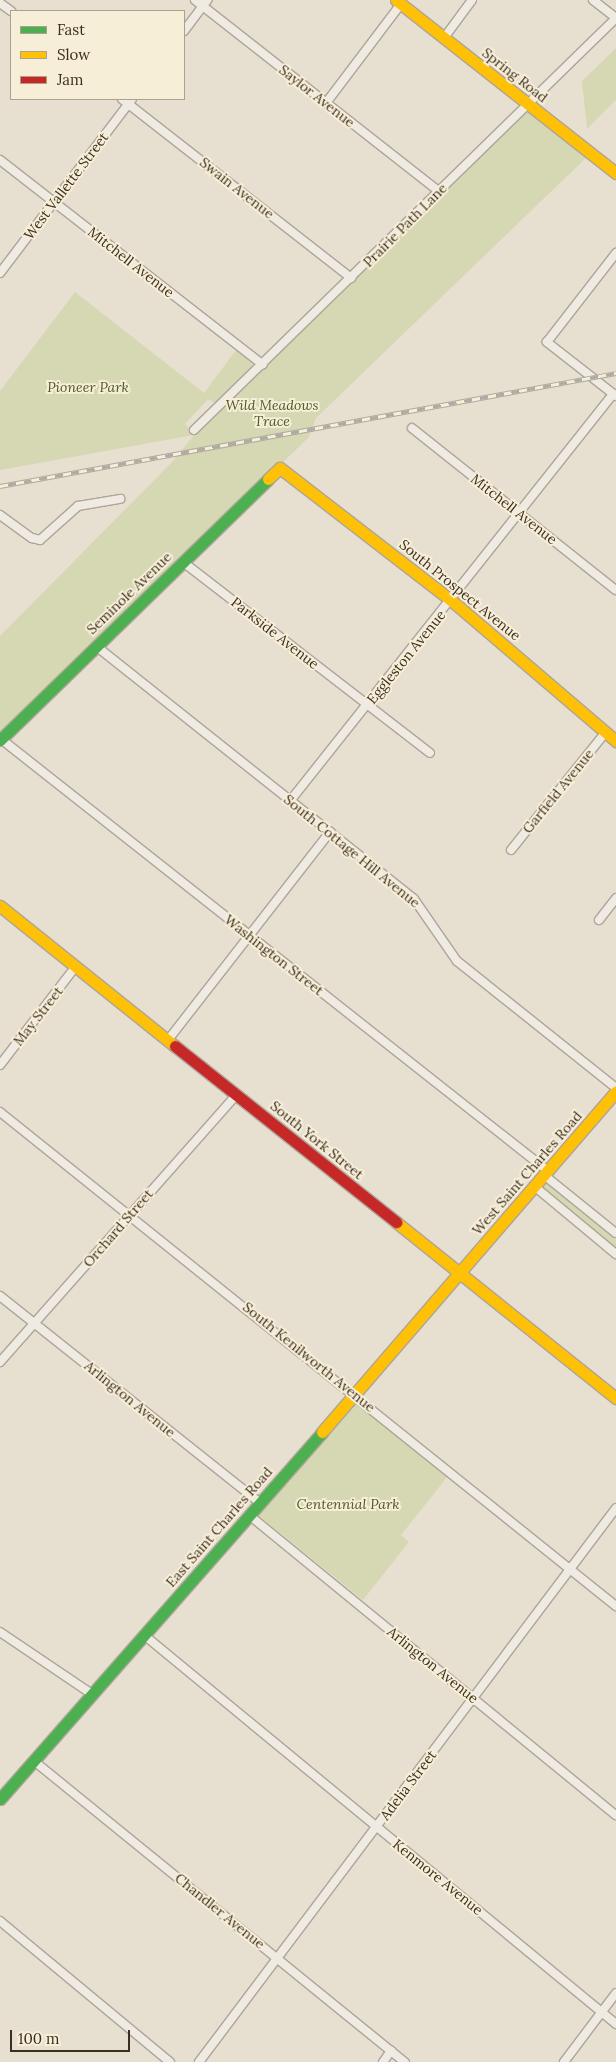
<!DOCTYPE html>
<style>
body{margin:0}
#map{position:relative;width:616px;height:2062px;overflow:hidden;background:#e7e0d1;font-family:Lora,serif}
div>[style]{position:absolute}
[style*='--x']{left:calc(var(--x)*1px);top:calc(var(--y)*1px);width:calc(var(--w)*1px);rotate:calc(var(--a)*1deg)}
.green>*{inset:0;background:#d6d7b3}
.roads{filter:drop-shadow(1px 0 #ada599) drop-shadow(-1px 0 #ada599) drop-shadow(0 1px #ada599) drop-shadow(0 -1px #ada599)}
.street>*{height:8px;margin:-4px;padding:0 4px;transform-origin:4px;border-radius:4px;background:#efebe3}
.fast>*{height:11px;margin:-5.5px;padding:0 5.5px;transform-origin:5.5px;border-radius:5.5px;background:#4caf50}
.slow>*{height:11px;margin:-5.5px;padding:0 5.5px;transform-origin:5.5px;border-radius:5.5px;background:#ffc107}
.jam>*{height:11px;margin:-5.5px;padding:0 5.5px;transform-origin:5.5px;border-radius:5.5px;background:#c62828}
.rail>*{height:4.5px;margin-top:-2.25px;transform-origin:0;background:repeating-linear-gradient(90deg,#f7eed8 0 8px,#afaaa2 0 16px);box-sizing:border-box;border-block:1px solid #afaaa2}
span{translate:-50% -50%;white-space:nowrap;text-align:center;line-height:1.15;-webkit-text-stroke:4px #f7eed8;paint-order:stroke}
.street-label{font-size:14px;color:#3d2e20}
.park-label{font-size:14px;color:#4d5a26;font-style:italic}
.legend{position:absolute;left:10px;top:10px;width:175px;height:90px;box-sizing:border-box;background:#f7eed8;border:1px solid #ada18e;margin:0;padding:6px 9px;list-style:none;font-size:15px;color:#3d2e20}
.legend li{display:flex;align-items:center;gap:10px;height:25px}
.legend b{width:25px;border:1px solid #ada18e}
.scale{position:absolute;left:10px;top:2030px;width:120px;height:22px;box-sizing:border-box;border:2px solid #3d2e20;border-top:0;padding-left:6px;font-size:15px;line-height:18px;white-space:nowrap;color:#3d2e20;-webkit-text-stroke:4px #f7eed8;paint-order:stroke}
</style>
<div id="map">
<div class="green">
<i style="clip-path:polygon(616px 48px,616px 100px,587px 129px,582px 81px)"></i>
<i style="clip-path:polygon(522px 103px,588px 156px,316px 418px,309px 437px,0 736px,0 636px,174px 460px,194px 435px,0 470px,0 391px,75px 292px,204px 393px,236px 350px,252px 362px,253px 369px,217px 404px,208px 399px,185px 424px,195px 434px,262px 362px)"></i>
<i style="clip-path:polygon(548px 1181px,616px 1237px,616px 1250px,542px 1189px)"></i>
<i style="clip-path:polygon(357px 1401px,448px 1476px,401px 1535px,409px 1542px,363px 1600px,258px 1515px)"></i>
</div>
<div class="roads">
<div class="street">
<i style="--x:195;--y:0;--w:310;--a:38.1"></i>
<i style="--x:593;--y:0;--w:29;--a:38"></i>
<i style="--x:0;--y:3;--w:14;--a:36"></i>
<i style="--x:184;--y:31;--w:39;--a:-53"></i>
<i style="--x:444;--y:38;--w:47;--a:-53.6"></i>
<i style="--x:122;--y:99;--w:291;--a:38"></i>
<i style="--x:326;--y:103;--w:124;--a:-52.9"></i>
<i style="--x:0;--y:160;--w:333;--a:37.9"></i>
<i style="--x:0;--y:273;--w:218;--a:-52.8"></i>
<i style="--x:616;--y:396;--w:88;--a:-142"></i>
<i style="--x:547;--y:342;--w:113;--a:-52.2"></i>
<i style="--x:412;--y:428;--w:260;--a:38.5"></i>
<i style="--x:194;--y:430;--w:590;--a:-44.31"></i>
<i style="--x:0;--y:515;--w:39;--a:36"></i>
<i style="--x:32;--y:538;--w:8;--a:14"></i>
<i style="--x:40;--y:540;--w:51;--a:-41.8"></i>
<i style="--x:78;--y:506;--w:43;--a:-9.5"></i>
<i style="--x:183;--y:562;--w:312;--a:37.7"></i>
<i style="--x:96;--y:646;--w:406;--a:38.5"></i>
<i style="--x:414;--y:899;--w:75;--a:55.3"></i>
<i style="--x:457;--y:961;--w:203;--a:38.6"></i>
<i style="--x:1;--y:739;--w:697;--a:38.3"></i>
<i style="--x:290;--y:801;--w:520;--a:-51.56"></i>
<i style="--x:511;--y:850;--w:150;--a:-51.2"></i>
<i style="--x:599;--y:920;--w:28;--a:-52"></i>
<i style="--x:168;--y:1040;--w:264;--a:-52.1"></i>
<i style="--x:0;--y:1065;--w:125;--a:-52.5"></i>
<i style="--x:0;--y:1112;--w:790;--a:38.73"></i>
<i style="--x:544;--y:1175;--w:92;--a:38.9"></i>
<i style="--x:534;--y:1186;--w:107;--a:39.7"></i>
<i style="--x:0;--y:1296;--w:332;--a:38.5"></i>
<i style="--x:0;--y:1362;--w:356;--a:-48.5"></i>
<i style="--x:249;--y:1515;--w:474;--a:39.3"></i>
<i style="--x:0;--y:1632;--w:111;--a:34"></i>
<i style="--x:144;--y:1635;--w:612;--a:39.49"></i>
<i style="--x:34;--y:1761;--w:478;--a:39.1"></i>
<i style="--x:0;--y:1921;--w:221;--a:39.7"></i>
<i style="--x:199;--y:2062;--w:693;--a:-53.03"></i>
<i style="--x:383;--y:2062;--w:14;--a:-54"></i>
<i style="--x:564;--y:2062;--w:86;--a:-53"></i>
</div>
<div class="fast">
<i style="--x:0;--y:740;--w:374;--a:-44.2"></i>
<i style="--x:0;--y:1799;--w:488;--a:-48.7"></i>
</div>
<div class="slow">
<i style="--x:396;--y:0;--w:280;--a:38.2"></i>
<i style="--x:268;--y:479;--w:16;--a:-43"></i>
<i style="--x:280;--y:468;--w:217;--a:37.7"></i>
<i style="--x:452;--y:601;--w:216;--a:40.5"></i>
<i style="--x:0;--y:906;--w:224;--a:38.7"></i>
<i style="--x:396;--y:1222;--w:282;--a:38.7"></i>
<i style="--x:322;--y:1432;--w:450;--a:-49.2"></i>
</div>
<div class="jam">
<i style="--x:175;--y:1046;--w:283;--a:38.5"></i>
</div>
</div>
<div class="rail">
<i style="--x:0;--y:486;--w:626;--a:-10.39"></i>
</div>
<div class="street-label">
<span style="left:515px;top:75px;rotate:38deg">Spring Road</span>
<span style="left:317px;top:96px;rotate:38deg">Saylor Avenue</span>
<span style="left:66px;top:186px;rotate:-53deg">West Vallette Street</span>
<span style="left:237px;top:188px;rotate:38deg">Swain Avenue</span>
<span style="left:405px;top:225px;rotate:-45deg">Prairie Path Lane</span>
<span style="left:131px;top:262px;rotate:38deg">Mitchell Avenue</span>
<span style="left:514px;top:509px;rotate:38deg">Mitchell Avenue</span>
<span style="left:460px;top:590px;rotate:39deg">South Prospect Avenue</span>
<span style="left:129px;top:593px;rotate:-44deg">Seminole Avenue</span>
<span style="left:275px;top:633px;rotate:38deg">Parkside Avenue</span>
<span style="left:406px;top:657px;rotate:-51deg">Eggleston Avenue</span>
<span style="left:558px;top:791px;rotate:-51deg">Garfield Avenue</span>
<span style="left:352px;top:851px;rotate:39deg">South Cottage Hill Avenue</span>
<span style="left:274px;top:955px;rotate:38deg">Washington Street</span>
<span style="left:38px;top:1016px;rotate:-52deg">May Street</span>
<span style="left:317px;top:1140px;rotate:39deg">South York Street</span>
<span style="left:527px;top:1173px;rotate:-49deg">West Saint Charles Road</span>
<span style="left:118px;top:1228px;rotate:-49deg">Orchard Street</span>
<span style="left:309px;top:1357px;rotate:39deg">South Kenilworth Avenue</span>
<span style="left:130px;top:1399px;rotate:39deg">Arlington Avenue</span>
<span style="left:219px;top:1527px;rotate:-49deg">East Saint Charles Road</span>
<span style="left:433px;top:1665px;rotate:39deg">Arlington Avenue</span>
<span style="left:408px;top:1785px;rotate:-53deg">Adelia Street</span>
<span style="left:438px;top:1877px;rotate:39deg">Kenmore Avenue</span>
<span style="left:220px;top:1911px;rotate:39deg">Chandler Avenue</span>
</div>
<div class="park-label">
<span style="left:88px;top:387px">Pioneer Park</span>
<span style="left:272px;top:413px">Wild Meadows<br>Trace</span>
<span style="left:348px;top:1504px">Centennial Park</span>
</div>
<ul class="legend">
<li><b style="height:6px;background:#4caf50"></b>Fast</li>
<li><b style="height:6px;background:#ffc107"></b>Slow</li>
<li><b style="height:6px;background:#c62828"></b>Jam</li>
</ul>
<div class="scale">100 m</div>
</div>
